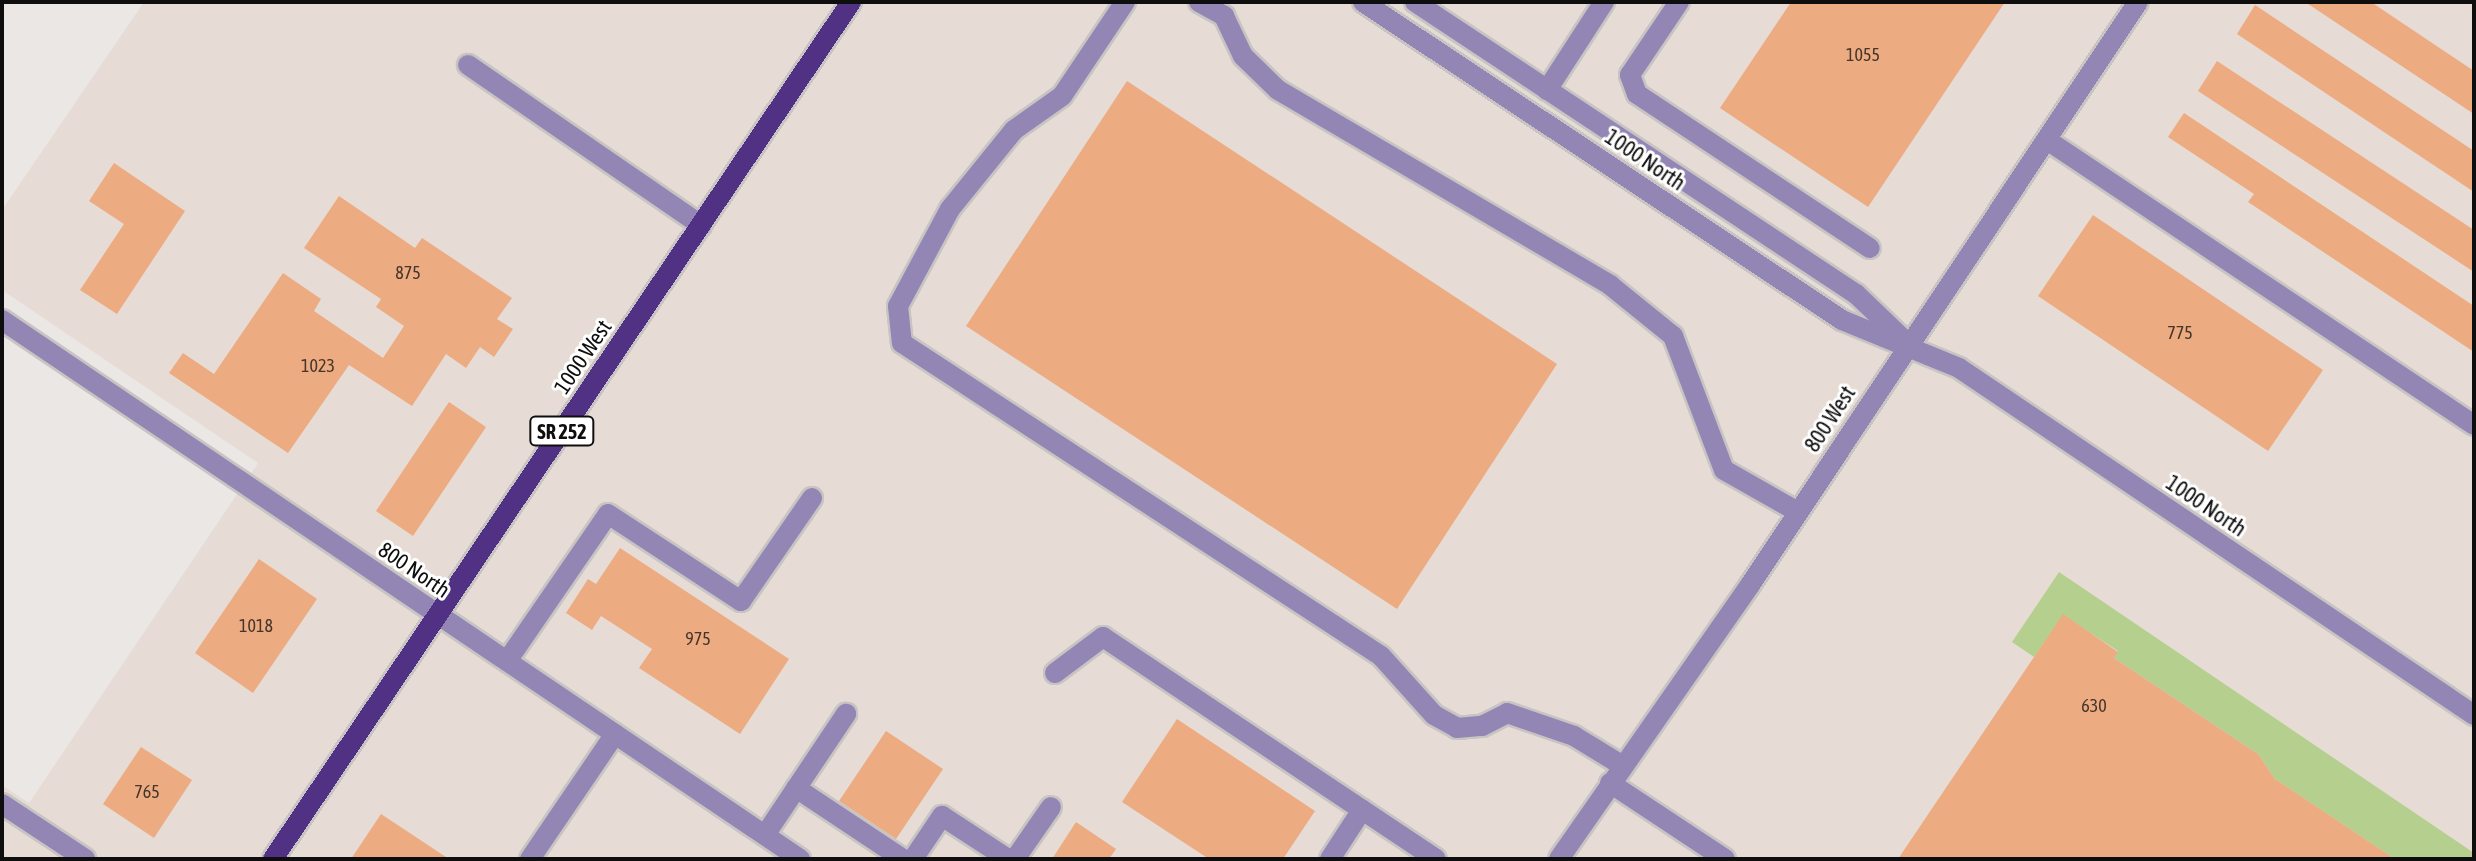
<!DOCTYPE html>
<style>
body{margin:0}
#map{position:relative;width:2476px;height:861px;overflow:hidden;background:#eae7e5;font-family:"Asap Condensed",sans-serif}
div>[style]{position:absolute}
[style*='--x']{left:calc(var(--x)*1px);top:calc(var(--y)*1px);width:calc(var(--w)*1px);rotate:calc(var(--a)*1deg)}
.built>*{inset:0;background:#e6dcd5}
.green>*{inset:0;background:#b5cf8e}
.building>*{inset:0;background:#ecab81}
.roads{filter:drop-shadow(2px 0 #c7c4c3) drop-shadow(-2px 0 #c7c4c3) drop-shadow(0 2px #c7c4c3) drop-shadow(0 -2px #c7c4c3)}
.minor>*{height:20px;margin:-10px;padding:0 10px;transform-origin:10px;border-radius:10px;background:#9386b4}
.major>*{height:20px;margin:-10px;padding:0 10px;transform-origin:10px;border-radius:10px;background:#503183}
span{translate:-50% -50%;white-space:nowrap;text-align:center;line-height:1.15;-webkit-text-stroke:6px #fff;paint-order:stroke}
.number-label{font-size:18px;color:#46352b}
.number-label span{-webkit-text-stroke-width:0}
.shield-label span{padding:2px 6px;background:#fff;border:2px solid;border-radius:6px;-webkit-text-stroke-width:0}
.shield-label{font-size:20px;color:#0f0e0e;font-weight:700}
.street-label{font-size:22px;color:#0f0e0e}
.frame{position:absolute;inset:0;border:4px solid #0f0e0e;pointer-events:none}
</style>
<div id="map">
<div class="built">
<i style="clip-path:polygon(144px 2px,2474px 2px,2474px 859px,2px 859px,2px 785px,29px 803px,258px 463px,2px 290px,2px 210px)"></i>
</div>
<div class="green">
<i style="clip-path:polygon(2059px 572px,2474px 853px,2474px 859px,2395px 859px,2275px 779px,2258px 754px,2114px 658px,2118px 651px,2063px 615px,2034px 657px,2012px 642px)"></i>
</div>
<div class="building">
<i style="clip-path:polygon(1791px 2px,2005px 2px,1868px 207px,1720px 108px)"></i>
<i style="clip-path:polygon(2305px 2px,2371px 2px,2474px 71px,2474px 114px)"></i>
<i style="clip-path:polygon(2255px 5px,2474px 151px,2474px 192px,2237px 34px)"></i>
<i style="clip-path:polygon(2217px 61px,2474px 230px,2474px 272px,2198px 91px)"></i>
<i style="clip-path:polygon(1127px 81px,1557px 364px,1397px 609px,966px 326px)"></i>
<i style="clip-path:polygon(2184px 113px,2474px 306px,2474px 352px,2248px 202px,2254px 194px,2168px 137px)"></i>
<i style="clip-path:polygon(114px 163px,185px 211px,117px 314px,80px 290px,124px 224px,89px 201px)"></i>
<i style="clip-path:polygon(339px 196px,415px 248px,422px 238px,512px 298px,497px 319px,513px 329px,494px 357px,480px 347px,466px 368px,446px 354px,412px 406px,349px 365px,288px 453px,169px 373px,183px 353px,214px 374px,283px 273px,321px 299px,314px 311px,383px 358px,404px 326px,376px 307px,381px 299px,304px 248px)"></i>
<i style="clip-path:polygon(2093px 215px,2323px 370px,2268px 451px,2038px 296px)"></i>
<i style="clip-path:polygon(449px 402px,486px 427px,413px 536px,376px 511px)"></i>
<i style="clip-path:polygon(620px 548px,789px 659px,740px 734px,639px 668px,652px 649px,601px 616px,592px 630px,566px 613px,588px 579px,596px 584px)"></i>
<i style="clip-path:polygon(259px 559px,317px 599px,253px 693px,195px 653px)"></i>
<i style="clip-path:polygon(2063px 614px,2118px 652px,2114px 658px,2258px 754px,2275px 779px,2395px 859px,1898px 859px)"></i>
<i style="clip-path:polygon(1177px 719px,1315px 811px,1283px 859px,1209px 859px,1122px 802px)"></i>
<i style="clip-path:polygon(886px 731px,943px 769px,896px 839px,839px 801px)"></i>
<i style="clip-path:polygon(141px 747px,192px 780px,154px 838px,103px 804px)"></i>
<i style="clip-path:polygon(381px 814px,449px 859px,351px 859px)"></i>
<i style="clip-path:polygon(1076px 822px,1116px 849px,1109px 859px,1052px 859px)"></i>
</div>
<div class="roads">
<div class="minor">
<i style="--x:1125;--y:2;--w:113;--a:123.8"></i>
<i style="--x:1062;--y:96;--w:59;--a:144.7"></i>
<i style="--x:1014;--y:130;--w:102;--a:129"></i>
<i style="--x:950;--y:209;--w:110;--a:118.2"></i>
<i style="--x:898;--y:306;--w:37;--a:84"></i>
<i style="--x:902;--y:343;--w:572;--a:33.16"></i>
<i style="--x:1381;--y:656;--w:79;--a:48.1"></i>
<i style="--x:1434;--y:715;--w:26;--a:29"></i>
<i style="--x:1457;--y:728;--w:25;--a:-5"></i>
<i style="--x:1482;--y:726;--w:28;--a:-27"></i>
<i style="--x:1507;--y:713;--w:71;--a:18.9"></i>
<i style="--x:1574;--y:736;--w:57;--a:31.5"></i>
<i style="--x:1199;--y:2;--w:29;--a:29"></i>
<i style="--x:1224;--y:16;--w:44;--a:64.6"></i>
<i style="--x:1243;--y:56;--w:49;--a:44.2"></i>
<i style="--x:1278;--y:90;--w:385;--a:30.4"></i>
<i style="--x:1610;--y:285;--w:81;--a:39"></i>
<i style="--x:1673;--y:336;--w:143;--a:69.2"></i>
<i style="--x:1724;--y:470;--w:85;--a:29.6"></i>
<i style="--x:1363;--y:2;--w:575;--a:33.58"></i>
<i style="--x:1842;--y:320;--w:126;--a:22.3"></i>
<i style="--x:1959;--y:368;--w:621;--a:33.97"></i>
<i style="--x:1415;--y:2;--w:529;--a:33.51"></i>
<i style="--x:1856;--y:294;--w:64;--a:43.7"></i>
<i style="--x:1679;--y:2;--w:88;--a:123.9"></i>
<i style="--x:1630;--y:75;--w:20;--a:70"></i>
<i style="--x:1637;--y:94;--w:279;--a:33.5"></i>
<i style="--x:468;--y:65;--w:283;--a:34.5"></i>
<i style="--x:1547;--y:90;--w:105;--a:-57.1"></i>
<i style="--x:2047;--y:140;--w:513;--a:33.72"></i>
<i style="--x:2;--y:320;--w:963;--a:34.04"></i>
<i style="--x:507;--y:661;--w:178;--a:-55.5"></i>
<i style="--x:608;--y:514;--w:159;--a:33.2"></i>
<i style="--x:741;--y:601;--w:125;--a:-55.4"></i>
<i style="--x:1055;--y:673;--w:60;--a:-36.9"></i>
<i style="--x:1103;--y:637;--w:400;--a:33.7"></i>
<i style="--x:1610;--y:783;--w:138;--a:33.5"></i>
<i style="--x:796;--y:788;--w:128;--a:33.6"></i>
<i style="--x:2;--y:804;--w:100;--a:33.5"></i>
<i style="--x:765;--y:835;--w:146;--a:-56.2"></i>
<i style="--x:530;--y:859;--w:151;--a:-55.8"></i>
<i style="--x:913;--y:859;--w:52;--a:-56"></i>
<i style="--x:942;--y:816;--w:79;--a:33.1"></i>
<i style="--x:1015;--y:859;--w:63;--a:-55.3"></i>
<i style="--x:1330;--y:859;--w:59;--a:-56.9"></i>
<i style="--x:1559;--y:859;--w:334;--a:-55.1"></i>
<i style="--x:1750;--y:585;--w:700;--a:-56.36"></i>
</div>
<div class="major">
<i style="--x:273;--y:859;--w:1034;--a:-56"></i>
</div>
</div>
<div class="number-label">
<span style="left:1863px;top:55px">1055</span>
<span style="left:408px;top:273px">875</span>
<span style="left:2180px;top:333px">775</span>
<span style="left:318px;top:366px">1023</span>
<span style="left:256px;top:626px">1018</span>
<span style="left:698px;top:639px">975</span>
<span style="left:2094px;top:706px">630</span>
<span style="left:147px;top:792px">765</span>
</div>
<div class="shield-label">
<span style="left:562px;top:431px">SR 252</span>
</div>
<div class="street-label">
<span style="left:1645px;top:160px;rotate:34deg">1000 North</span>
<span style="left:583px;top:357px;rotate:-56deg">1000 West</span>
<span style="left:1830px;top:419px;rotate:-57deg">800 West</span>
<span style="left:2206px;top:506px;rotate:34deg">1000 North</span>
<span style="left:414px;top:570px;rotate:34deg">800 North</span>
</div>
<div class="frame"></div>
</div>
